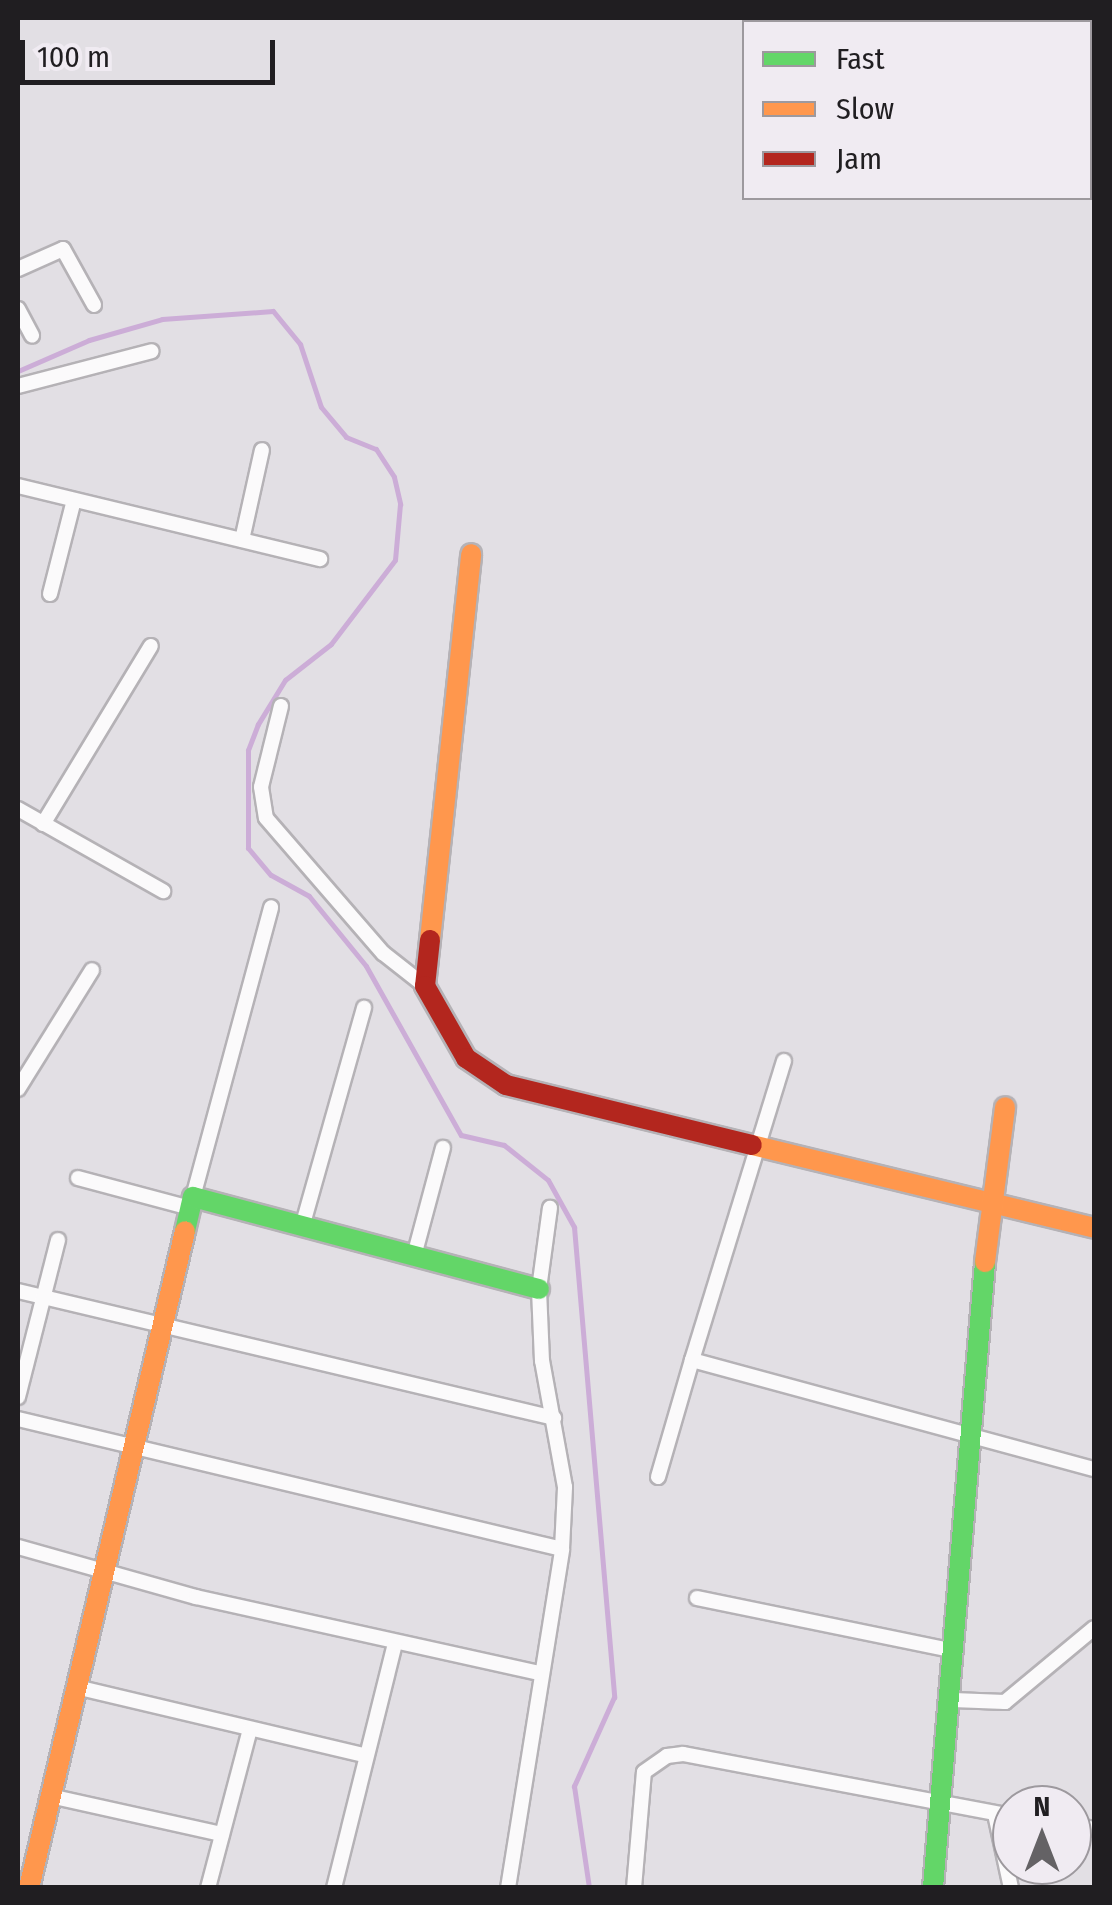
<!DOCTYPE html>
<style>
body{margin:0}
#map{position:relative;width:1112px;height:1905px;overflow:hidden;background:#e2dfe4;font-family:"Fira Sans Condensed",sans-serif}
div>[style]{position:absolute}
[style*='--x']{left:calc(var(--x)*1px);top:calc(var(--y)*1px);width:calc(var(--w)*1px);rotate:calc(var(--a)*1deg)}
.stream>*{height:5px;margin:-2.5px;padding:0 2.5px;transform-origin:2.5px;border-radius:2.5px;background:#ccadd7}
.roads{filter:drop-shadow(2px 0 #b5b2b6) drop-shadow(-2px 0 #b5b2b6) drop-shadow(0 2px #b5b2b6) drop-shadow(0 -2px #b5b2b6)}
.street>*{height:14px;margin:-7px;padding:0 7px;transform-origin:7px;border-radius:7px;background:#fbfafb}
.fast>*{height:20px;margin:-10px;padding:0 10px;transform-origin:10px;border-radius:10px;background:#63d668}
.slow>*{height:20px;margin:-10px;padding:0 10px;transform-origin:10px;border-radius:10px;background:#ff974d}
.jam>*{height:20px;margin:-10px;padding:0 10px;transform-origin:10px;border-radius:10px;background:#b3261e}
span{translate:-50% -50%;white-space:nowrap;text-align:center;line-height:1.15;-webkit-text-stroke:10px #f0ebf2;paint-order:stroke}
.frame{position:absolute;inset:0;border:20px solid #201e21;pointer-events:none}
.legend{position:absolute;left:742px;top:20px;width:350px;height:180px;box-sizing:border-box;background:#f0ebf2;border:2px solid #9d999e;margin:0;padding:12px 18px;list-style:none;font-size:30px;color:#201e21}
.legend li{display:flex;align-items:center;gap:20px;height:50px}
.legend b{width:50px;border:2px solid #9d999e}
.north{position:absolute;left:992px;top:1785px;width:100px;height:100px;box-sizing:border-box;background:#f0ebf2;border:2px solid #9d999e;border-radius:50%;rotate:0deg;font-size:28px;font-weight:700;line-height:40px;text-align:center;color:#201e21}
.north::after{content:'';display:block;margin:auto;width:35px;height:45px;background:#646265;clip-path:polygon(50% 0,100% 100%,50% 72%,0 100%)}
.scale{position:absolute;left:20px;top:40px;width:255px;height:45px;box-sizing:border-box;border:5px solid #201e21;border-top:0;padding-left:12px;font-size:30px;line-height:35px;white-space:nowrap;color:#201e21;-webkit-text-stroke:8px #f0ebf2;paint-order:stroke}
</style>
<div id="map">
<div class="stream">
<i style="--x:18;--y:371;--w:77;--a:-23.6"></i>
<i style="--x:89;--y:340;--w:76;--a:-16"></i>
<i style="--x:162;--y:319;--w:111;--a:-4.1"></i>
<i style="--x:273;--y:311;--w:43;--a:50.7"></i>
<i style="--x:300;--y:344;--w:66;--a:71.6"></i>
<i style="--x:321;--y:407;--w:39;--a:50"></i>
<i style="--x:346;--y:437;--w:32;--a:22"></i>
<i style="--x:376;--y:449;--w:33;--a:57"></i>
<i style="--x:394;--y:477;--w:28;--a:77"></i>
<i style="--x:400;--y:504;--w:56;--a:95.1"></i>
<i style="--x:395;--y:560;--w:106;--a:127.3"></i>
<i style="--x:331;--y:644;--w:58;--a:142"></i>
<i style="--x:285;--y:680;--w:52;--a:121.5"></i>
<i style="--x:258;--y:724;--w:28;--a:111"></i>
<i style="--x:248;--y:750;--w:98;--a:90"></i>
<i style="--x:248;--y:848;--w:35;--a:50"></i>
<i style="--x:271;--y:875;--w:43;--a:28.9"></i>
<i style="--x:309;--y:896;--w:90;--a:50.8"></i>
<i style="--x:366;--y:966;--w:194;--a:60.7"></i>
<i style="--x:461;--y:1135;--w:44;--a:13.1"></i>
<i style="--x:504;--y:1145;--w:56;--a:38.5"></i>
<i style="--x:548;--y:1180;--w:54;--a:61"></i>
<i style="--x:574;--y:1227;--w:472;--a:85.1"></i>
<i style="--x:614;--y:1697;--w:98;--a:114.2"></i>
<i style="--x:574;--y:1786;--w:103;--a:81.6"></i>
</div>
<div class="roads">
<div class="street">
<i style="--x:18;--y:269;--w:49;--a:-24"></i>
<i style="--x:63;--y:249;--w:64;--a:61"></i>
<i style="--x:18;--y:309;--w:30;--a:62"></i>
<i style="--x:18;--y:386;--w:138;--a:-14.6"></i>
<i style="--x:18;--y:486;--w:311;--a:13.6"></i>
<i style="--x:242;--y:540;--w:92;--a:-77.5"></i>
<i style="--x:50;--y:594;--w:97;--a:-75.7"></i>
<i style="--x:281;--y:706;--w:83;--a:103.9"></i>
<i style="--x:261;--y:787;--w:31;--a:81"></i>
<i style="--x:266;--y:818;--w:179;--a:49.1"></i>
<i style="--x:383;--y:953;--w:53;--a:38.2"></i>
<i style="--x:18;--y:809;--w:167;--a:29.5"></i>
<i style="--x:43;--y:824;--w:208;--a:-58.8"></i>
<i style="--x:784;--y:1061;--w:313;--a:107.1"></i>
<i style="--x:692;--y:1360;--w:417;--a:15.2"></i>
<i style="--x:18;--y:1089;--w:140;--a:-58.1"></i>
<i style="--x:78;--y:1178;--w:116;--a:15"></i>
<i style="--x:193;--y:1197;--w:300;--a:-74.9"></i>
<i style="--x:302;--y:1227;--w:228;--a:-74.2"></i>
<i style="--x:414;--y:1256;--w:112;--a:-75"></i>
<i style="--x:18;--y:1291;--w:551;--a:13.33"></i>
<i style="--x:18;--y:1397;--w:162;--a:-75.7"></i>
<i style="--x:18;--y:1419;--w:559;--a:13.44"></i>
<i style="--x:658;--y:1477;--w:122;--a:-73.8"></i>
<i style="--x:18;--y:1547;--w:185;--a:15.7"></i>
<i style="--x:196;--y:1597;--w:352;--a:12.5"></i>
<i style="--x:697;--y:1598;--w:264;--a:11.6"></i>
<i style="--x:76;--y:1687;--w:296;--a:13.3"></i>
<i style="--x:953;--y:1700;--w:52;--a:2.2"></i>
<i style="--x:1005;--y:1702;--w:116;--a:-39.7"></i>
<i style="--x:50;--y:1796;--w:176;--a:12.5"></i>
<i style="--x:995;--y:1814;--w:76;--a:77.8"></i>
<i style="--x:1072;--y:1825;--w:22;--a:10"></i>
<i style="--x:208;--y:1888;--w:164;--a:-75.2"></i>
<i style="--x:334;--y:1888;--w:252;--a:-76"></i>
<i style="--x:508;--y:1888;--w:343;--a:-80.9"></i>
<i style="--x:562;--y:1549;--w:62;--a:-87.2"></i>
<i style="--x:565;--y:1487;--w:128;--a:-100.3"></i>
<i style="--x:542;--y:1361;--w:72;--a:-92.4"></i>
<i style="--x:539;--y:1289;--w:82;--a:-82.3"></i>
<i style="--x:634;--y:1888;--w:116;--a:-85.1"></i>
<i style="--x:644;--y:1772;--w:28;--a:-35"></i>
<i style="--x:667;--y:1756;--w:16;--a:-7"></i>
<i style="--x:683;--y:1754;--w:335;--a:10.7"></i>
</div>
<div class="fast">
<i style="--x:185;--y:1231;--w:35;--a:-77"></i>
<i style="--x:193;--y:1197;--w:358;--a:14.9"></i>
<i style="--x:933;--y:1888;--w:628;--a:-85.25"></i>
</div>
<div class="slow">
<i style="--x:430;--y:940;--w:388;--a:-83.9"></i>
<i style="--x:752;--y:1145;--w:352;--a:13.6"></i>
<i style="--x:985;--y:1262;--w:156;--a:-82.6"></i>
<i style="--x:29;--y:1888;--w:675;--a:-76.64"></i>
</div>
<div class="jam">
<i style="--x:430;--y:940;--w:46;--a:96.2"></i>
<i style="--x:425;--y:986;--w:83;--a:60.3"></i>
<i style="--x:466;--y:1058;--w:48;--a:34"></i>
<i style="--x:506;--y:1085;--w:253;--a:13.7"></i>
</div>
</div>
<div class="frame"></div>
<ul class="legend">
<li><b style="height:12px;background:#63d668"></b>Fast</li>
<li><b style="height:12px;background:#ff974d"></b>Slow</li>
<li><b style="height:12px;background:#b3261e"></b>Jam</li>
</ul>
<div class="north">N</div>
<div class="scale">100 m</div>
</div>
